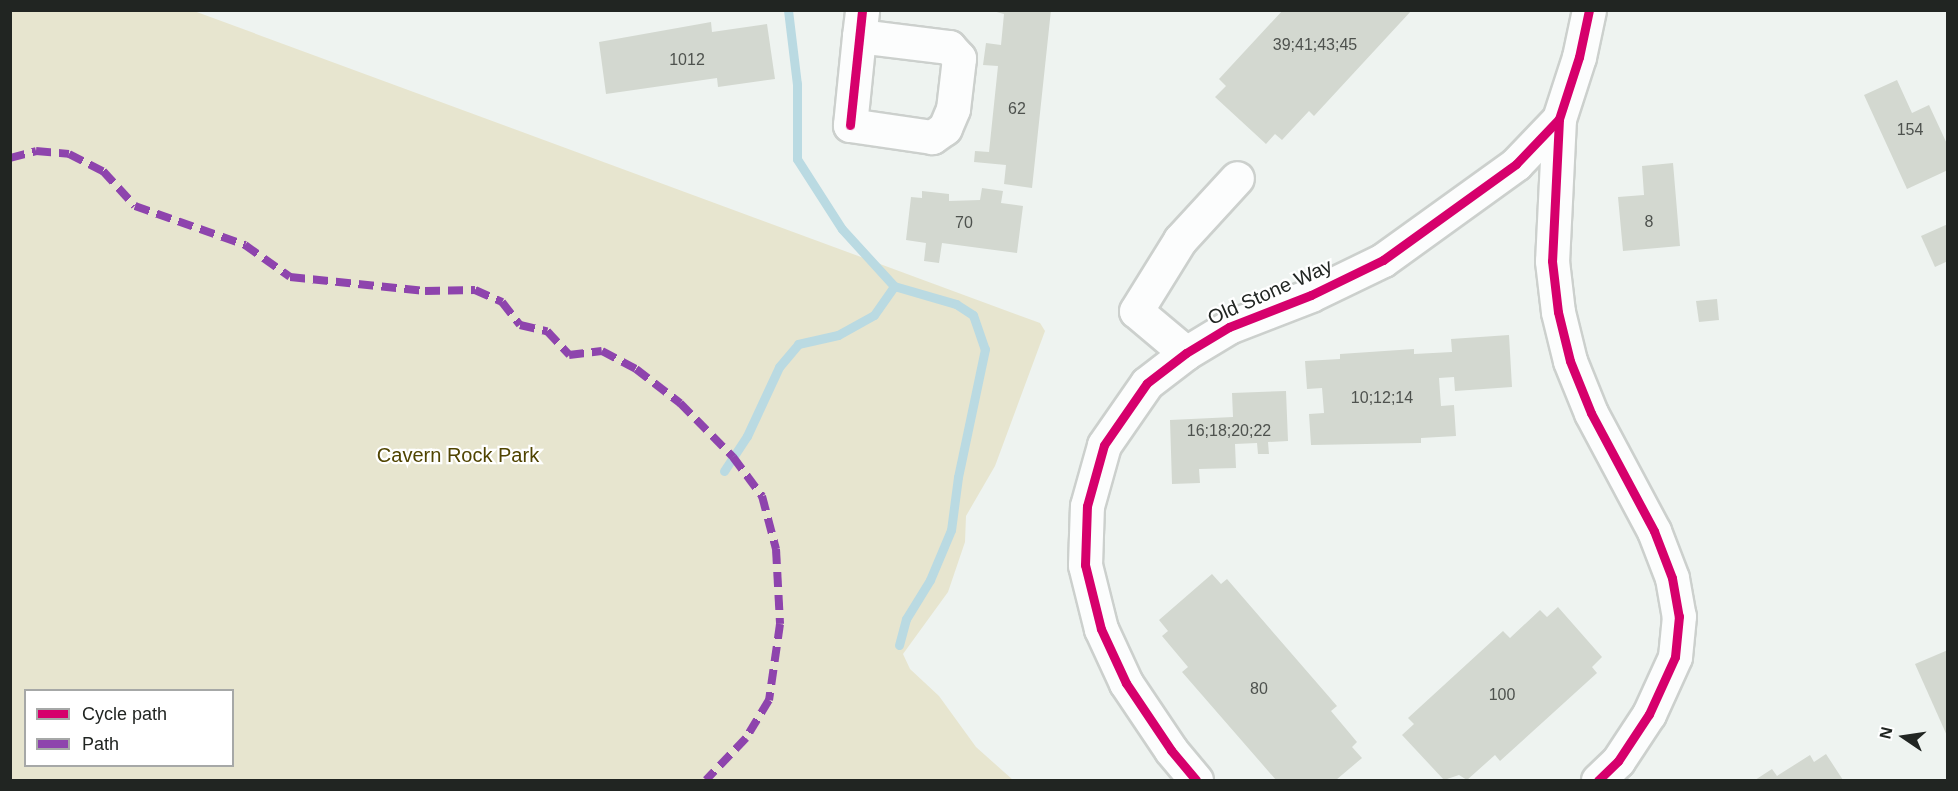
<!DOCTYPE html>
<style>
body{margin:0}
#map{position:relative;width:1958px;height:791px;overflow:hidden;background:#eef3f0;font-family:Arial,sans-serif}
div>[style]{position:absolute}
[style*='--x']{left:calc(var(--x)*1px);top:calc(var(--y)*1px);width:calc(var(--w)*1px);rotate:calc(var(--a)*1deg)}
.green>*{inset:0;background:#e7e5cf}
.stream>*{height:9px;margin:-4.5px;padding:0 4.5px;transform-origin:4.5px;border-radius:4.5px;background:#badae2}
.building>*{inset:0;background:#d3d8d0}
.roads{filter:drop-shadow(2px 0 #ccd0cd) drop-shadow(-2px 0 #ccd0cd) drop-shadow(0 2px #ccd0cd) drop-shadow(0 -2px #ccd0cd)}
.minor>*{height:33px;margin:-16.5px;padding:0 16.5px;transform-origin:16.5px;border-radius:16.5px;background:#fcfdfd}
.quiet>*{height:8px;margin-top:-4px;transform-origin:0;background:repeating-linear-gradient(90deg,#8e44ad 0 15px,transparent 0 23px)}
.cycleway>*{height:9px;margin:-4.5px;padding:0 4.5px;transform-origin:4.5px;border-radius:4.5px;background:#d6006c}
span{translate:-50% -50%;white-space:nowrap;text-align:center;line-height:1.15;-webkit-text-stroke:4.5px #fff;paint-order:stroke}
.number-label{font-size:16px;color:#4e524e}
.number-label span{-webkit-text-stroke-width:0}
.street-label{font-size:20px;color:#212522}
.park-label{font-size:20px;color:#504401}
.frame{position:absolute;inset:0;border:12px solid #212522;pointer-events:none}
.legend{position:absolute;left:24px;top:689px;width:210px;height:78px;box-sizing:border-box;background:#fff;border:2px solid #a6a8a7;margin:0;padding:8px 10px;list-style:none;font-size:18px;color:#212522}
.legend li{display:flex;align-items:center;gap:12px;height:30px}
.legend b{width:30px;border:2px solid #a6a8a7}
.north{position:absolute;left:1874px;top:707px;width:60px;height:60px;-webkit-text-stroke:4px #fff;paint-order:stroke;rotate:283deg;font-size:16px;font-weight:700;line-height:24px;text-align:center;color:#212522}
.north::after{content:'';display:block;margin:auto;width:21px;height:27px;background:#212522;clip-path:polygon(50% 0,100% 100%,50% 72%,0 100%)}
</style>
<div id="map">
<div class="green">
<i style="clip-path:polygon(evenodd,10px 11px,194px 11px,1040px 323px,1045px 331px,995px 466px,966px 516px,965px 542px,948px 592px,903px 654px,910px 669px,939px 696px,976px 747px,1013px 780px,11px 780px,10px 11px,26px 690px,232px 690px,232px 766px,26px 766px,26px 690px)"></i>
</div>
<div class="stream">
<i style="--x:788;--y:10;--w:75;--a:83.1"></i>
<i style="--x:797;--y:84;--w:75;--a:90"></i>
<i style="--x:797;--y:159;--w:83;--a:57.3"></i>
<i style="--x:842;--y:229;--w:77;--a:47.6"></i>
<i style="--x:894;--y:286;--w:65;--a:16.2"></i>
<i style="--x:956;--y:304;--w:20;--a:33"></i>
<i style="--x:973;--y:315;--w:36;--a:71"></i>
<i style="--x:985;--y:349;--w:131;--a:101.9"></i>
<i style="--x:958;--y:477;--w:53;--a:97.5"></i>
<i style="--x:951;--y:530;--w:54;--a:112.8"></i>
<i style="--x:930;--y:580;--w:46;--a:121.6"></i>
<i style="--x:906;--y:619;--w:27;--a:105"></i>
<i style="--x:724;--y:471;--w:42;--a:-56.7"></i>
<i style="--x:747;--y:436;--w:76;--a:-65.1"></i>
<i style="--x:779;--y:367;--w:30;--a:-50"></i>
<i style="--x:798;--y:344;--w:41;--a:-12.7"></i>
<i style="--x:838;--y:335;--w:41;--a:-29.1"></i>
<i style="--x:874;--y:315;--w:35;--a:-55"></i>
</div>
<div class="building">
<i style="clip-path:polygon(989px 10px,1051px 10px,1032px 188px,1004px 184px,1006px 165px,974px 162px,975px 151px,989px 152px,998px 66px,983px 65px,986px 43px,1001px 45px,1004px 14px)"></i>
<i style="clip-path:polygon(1283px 10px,1412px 10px,1314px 116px,1309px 111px,1282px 140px,1275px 134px,1266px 144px,1215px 97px,1226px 86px,1219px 79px)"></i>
<i style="clip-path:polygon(711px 22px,712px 32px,767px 24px,775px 79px,718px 87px,717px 78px,606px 94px,599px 42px)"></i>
<i style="clip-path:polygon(1897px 80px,1912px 113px,1929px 105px,1948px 146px,1948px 170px,1907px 189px,1864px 95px)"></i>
<i style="clip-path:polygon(1673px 163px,1680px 246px,1623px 251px,1618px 197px,1644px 195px,1642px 166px)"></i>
<i style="clip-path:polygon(982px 188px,1003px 191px,1001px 203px,1023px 206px,1017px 253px,942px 243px,939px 263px,924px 261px,926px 243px,906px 240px,911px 197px,922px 198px,922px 191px,949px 194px,949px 201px,980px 200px)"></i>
<i style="clip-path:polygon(1948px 224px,1948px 261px,1935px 267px,1921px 236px)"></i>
<i style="clip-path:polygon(1717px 299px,1719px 320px,1699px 322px,1696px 301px)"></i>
<i style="clip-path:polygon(1509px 335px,1512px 387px,1455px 391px,1454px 377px,1439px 378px,1441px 406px,1454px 405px,1456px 436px,1421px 438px,1421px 443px,1311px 445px,1309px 414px,1324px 413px,1322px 388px,1307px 389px,1305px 361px,1340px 359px,1340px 354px,1414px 349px,1414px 354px,1452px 352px,1451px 339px)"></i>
<i style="clip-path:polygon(1286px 391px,1288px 441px,1268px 442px,1269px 454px,1258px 454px,1257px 443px,1235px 444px,1236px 468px,1199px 469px,1200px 483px,1172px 484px,1170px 420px,1233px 417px,1232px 393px)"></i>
<i style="clip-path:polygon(1212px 574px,1221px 584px,1227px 579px,1337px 706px,1331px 711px,1357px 742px,1352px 747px,1362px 758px,1336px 780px,1276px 780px,1182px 672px,1188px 667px,1162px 636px,1168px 631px,1159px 620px)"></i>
<i style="clip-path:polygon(1558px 607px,1602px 657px,1592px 667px,1597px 673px,1500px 761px,1495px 755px,1467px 780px,1459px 775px,1444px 780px,1402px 735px,1414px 724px,1408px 718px,1503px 631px,1510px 638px,1540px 610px,1547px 617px)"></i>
<i style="clip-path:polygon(1948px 650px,1948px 738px,1915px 664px)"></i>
<i style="clip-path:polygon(1826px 754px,1843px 780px,1755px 780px,1772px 769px,1777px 776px,1810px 755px,1814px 762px)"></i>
</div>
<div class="roads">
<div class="minor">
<i style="--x:1589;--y:10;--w:48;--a:102"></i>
<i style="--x:1579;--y:57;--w:65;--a:107.9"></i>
<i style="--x:1559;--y:119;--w:142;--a:92.8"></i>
<i style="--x:1552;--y:261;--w:51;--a:83.3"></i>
<i style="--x:1558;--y:312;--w:50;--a:76.2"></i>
<i style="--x:1570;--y:361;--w:56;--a:68"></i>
<i style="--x:1591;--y:413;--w:134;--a:61.9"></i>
<i style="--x:1654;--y:531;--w:50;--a:69"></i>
<i style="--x:1672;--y:578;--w:39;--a:80"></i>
<i style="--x:1679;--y:616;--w:41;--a:95.6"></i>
<i style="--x:1675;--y:657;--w:63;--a:114.5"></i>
<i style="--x:1649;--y:714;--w:56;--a:123.4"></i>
<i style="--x:1618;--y:761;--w:28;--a:136"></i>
<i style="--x:859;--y:36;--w:91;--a:7"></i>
<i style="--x:949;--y:47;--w:15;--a:48"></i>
<i style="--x:959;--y:58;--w:51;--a:96.7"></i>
<i style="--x:953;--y:109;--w:21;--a:113"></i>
<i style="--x:945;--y:128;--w:16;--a:145"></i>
<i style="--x:932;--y:137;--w:83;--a:-171.7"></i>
<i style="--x:850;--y:125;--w:89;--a:-84.2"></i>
<i style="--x:859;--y:36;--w:26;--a:-83"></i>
<i style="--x:1186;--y:353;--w:65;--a:-140"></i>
<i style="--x:1136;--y:311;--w:84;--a:-58.2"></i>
<i style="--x:1180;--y:240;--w:84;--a:-47.4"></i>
<i style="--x:1196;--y:780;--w:39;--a:-130"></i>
<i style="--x:1171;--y:750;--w:81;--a:-123.9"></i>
<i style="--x:1126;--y:683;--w:60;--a:-114.8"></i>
<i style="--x:1101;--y:629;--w:66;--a:-104"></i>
<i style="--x:1085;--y:565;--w:59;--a:-88.1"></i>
<i style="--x:1087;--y:506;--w:63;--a:-74.4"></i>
<i style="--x:1104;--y:445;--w:75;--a:-55.3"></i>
<i style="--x:1147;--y:383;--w:49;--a:-37.6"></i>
<i style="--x:1186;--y:353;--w:50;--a:-31.2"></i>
<i style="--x:1229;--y:327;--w:88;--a:-21.3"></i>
<i style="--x:1311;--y:295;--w:80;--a:-25.9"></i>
<i style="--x:1383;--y:260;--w:164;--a:-35.8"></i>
<i style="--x:1516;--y:164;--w:62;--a:-46.3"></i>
</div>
</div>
<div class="quiet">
<i style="--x:10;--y:158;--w:27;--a:-15"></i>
<i style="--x:36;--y:151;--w:33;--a:5"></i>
<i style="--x:69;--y:154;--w:38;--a:27"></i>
<i style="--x:103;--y:171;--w:47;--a:47.6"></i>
<i style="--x:135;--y:206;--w:117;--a:19.5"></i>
<i style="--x:245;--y:245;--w:55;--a:35.4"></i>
<i style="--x:290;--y:277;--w:136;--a:5.9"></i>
<i style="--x:425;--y:291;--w:50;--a:-1.1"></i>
<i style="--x:475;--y:290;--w:30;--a:24"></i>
<i style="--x:502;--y:302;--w:29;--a:52"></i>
<i style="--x:520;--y:325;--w:28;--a:13"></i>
<i style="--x:547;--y:331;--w:33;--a:47"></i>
<i style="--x:569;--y:355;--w:33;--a:-7"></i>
<i style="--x:602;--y:351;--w:38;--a:28"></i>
<i style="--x:636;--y:369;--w:56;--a:37.7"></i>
<i style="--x:680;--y:403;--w:76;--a:45.5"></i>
<i style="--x:733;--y:457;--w:49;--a:53.4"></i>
<i style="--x:762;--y:496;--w:55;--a:75.2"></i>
<i style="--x:776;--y:549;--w:75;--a:86.9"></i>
<i style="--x:780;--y:624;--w:77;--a:98.2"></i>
<i style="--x:769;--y:700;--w:44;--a:121.2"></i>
<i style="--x:746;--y:738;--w:58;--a:133.6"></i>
</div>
<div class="cycleway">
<i style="--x:1589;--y:10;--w:48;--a:102"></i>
<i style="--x:1579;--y:57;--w:65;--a:107.9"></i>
<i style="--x:1559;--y:119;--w:142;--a:92.8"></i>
<i style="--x:1552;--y:261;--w:51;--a:83.3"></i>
<i style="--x:1558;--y:312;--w:50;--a:76.2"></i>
<i style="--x:1570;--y:361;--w:56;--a:68"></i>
<i style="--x:1591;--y:413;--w:134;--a:61.9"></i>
<i style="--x:1654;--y:531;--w:50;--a:69"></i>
<i style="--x:1672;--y:578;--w:39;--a:80"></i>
<i style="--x:1679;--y:616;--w:41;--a:95.6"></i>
<i style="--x:1675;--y:657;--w:63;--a:114.5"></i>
<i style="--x:1649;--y:714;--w:56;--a:123.4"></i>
<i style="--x:1618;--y:761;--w:28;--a:136"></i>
<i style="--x:850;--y:125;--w:116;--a:-84"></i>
<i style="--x:1196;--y:780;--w:39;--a:-130"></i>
<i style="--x:1171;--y:750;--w:81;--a:-123.9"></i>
<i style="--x:1126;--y:683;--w:60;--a:-114.8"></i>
<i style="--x:1101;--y:629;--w:66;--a:-104"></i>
<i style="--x:1085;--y:565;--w:59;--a:-88.1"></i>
<i style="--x:1087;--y:506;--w:63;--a:-74.4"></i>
<i style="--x:1104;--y:445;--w:75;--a:-55.3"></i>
<i style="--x:1147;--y:383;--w:49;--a:-37.6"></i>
<i style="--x:1186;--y:353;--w:50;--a:-31.2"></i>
<i style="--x:1229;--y:327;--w:88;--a:-21.3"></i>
<i style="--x:1311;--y:295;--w:80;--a:-25.9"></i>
<i style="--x:1383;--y:260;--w:164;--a:-35.8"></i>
<i style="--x:1516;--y:164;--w:62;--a:-46.3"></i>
</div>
<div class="number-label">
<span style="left:1315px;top:45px">39;41;43;45</span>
<span style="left:687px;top:60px">1012</span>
<span style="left:1017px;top:109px">62</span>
<span style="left:1910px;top:130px">154</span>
<span style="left:1649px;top:222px">8</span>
<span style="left:964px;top:223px">70</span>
<span style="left:1382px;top:398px">10;12;14</span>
<span style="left:1229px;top:431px">16;18;20;22</span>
<span style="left:1259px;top:689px">80</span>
<span style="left:1502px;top:695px">100</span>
</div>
<div class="street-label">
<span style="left:1270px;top:292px;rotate:-24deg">Old Stone Way</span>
</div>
<div class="park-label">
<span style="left:458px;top:455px">Cavern Rock Park</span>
</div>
<div class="frame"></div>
<ul class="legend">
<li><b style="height:8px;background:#d6006c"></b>Cycle path</li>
<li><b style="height:8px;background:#8e44ad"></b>Path</li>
</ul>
<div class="north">N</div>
</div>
